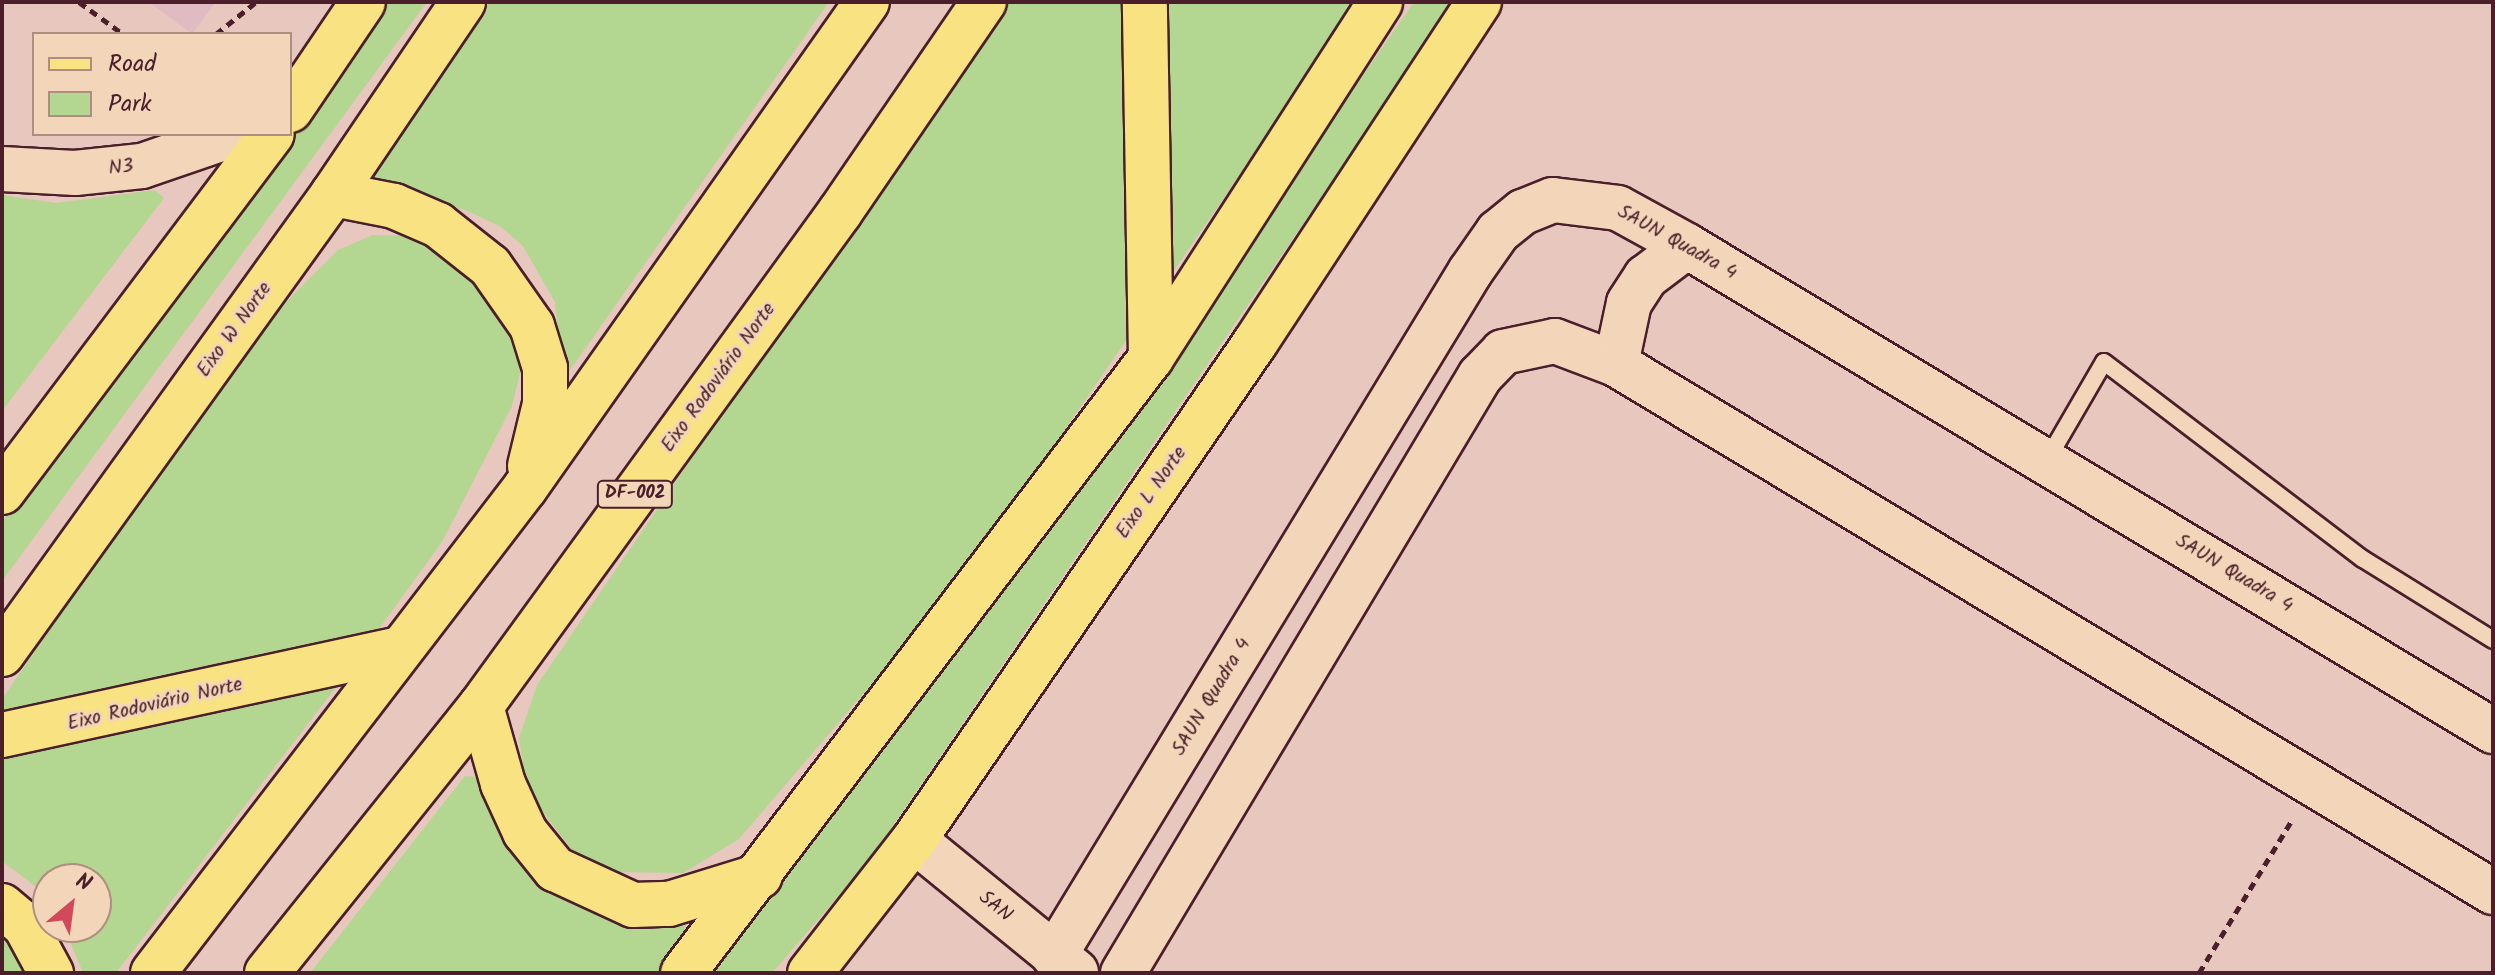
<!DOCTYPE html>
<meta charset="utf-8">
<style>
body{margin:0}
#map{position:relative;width:2495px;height:975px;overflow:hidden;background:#e8c7be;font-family:Kalam,sans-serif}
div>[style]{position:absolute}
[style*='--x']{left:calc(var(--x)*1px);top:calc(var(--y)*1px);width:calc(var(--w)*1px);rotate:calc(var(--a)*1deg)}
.built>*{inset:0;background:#e0bcc2}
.green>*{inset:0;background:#b3d690}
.path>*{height:5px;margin-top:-2.5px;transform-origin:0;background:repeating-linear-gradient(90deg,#4a1f2b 0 8px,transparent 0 14px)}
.roads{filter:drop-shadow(2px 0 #4a1f2b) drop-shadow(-2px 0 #4a1f2b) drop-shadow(0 2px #4a1f2b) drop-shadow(0 -2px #4a1f2b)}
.lane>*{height:16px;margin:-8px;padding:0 8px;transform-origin:8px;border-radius:8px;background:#f3d6b9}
.secondary>*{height:44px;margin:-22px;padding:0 22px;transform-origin:22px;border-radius:22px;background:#f3d6b9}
.primary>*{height:44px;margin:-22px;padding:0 22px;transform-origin:22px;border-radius:22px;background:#f8e281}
.highway>*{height:44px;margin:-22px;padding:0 22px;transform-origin:22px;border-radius:22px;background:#f8e281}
span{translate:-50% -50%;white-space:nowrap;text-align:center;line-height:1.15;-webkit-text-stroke:6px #f3d6b9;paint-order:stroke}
.shield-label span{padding:2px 6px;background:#f3d6b9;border:2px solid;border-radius:6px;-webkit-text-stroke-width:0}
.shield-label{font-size:18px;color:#4a1f2b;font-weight:700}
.street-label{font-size:20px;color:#4a1f2b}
.frame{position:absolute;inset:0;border:4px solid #4a1f2b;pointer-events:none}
.legend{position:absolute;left:32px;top:32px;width:260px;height:104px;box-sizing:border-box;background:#f3d6b9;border:2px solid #af8d80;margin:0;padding:10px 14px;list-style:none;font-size:24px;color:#4a1f2b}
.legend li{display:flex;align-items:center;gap:16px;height:40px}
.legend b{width:40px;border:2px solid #af8d80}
.north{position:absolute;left:32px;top:863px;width:80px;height:80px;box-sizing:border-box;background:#f3d6b9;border:2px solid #af8d80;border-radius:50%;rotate:29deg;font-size:22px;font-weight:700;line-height:32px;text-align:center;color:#4a1f2b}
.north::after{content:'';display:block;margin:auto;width:28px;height:36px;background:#d1495b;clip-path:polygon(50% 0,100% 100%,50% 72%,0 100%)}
</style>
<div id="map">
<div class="built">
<i style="clip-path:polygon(149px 2px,216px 2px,192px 34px)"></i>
</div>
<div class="green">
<i style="clip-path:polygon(385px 2px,427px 2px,2px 581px,2px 522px)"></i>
<i style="clip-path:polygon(481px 2px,829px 2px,563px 380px,555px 302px,523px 246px,501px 227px,468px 211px,415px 196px,349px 193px)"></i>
<i style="clip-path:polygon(1004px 2px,1358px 2px,1031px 479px,898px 653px,739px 839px,683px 873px,617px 872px,576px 855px,540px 808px,524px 771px,519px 738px,537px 685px)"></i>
<i style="clip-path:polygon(1414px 2px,1454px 2px,871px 858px,772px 973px,712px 973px,1032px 552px)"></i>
<i style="clip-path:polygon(155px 190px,164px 198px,2px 411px,2px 195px,56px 203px)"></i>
<i style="clip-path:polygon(373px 235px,405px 236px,439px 247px,473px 270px,515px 326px,520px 373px,512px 406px,442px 542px,347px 673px,116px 973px,83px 973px,64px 927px,96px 927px,96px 879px,48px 879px,48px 896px,2px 861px,2px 699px,203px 409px,286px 302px,338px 250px)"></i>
<i style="clip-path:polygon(465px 776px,483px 778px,490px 804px,677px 916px,690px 933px,658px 973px,310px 973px)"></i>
<i style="clip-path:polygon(2px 917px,34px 973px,2px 973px)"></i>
</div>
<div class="path">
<i style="--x:79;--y:2;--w:54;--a:36"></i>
<i style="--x:216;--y:34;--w:51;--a:-38.7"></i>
<i style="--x:2199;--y:973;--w:179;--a:-58.7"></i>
</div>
<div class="roads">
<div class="lane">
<i style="--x:2047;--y:460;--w:113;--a:-59.8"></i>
<i style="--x:2104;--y:362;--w:325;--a:37.3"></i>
<i style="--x:2363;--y:559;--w:153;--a:31.9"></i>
</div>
<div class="secondary">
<i style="--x:2;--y:169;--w:73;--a:3.1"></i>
<i style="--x:75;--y:173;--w:67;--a:-6"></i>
<i style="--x:142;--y:166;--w:98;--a:-19"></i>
<i style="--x:1616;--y:364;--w:62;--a:-78"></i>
<i style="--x:1629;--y:303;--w:31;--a:-57"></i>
<i style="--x:1646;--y:277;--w:51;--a:-37.1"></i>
<i style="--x:914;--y:840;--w:209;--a:39.2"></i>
<i style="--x:1054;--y:956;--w:801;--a:-58.69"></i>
<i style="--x:1470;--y:272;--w:49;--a:-55"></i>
<i style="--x:1498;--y:232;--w:32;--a:-39"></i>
<i style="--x:1523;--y:212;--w:32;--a:-22"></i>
<i style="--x:1553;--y:200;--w:65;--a:7"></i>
<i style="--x:1618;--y:208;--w:79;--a:28.8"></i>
<i style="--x:1687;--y:246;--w:941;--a:31.04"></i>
<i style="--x:1123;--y:973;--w:696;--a:-59.12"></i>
<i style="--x:1480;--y:376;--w:33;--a:-46"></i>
<i style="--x:1503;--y:352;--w:53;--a:-11.9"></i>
<i style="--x:1555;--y:341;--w:65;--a:20.7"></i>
<i style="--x:1616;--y:364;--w:1024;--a:31.05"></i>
</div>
<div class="primary">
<i style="--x:290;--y:110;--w:130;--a:-55.9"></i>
<i style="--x:1151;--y:358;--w:423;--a:-57.2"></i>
<i style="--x:2;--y:492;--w:448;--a:-53"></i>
<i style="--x:2;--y:654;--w:567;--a:-54.26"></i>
<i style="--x:333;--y:194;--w:232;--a:-55.9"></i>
<i style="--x:810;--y:973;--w:169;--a:-52"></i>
<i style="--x:914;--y:840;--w:603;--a:-55.55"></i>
<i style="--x:1255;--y:343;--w:408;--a:-56.7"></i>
</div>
<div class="highway">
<i style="--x:333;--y:194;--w:62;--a:11.1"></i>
<i style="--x:394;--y:206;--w:48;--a:23.4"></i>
<i style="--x:438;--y:225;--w:66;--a:38.3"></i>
<i style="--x:490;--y:266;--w:73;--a:55"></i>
<i style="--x:532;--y:326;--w:44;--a:72.8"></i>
<i style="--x:545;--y:368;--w:36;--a:90"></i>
<i style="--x:545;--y:404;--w:64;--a:103.6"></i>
<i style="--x:481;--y:706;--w:81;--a:74.2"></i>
<i style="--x:503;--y:784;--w:53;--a:65.4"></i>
<i style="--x:525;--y:832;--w:48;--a:51"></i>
<i style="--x:555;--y:869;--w:86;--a:24.8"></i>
<i style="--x:633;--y:905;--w:36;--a:-2"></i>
<i style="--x:669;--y:904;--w:95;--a:-17.1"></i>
<i style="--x:2;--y:735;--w:408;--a:-12.2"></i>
<i style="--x:2;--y:906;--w:30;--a:40"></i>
<i style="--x:25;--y:925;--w:55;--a:61.6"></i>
<i style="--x:153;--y:973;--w:611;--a:-52.51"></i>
<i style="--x:525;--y:488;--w:594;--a:-54.87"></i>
<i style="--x:267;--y:973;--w:342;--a:-51.3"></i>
<i style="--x:481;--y:706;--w:611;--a:-53.99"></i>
<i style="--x:840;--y:212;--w:255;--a:-55.6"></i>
<i style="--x:683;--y:973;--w:773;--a:-52.73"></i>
<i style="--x:1151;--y:358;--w:356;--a:-91"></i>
</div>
</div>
<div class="shield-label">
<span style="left:635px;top:494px">DF-002</span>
</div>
<div class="street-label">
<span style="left:121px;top:168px;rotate:-6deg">N3</span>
<span style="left:1677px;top:243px;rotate:29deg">SAUN Quadra 4</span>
<span style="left:235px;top:330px;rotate:-54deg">Eixo W Norte</span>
<span style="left:719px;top:378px;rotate:-54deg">Eixo Rodoviário Norte</span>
<span style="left:1152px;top:493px;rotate:-55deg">Eixo L Norte</span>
<span style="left:2234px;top:574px;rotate:31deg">SAUN Quadra 4</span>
<span style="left:1212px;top:697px;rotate:-59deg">SAUN Quadra 4</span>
<span style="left:155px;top:705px;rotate:-13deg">Eixo Rodoviário Norte</span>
<span style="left:995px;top:907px;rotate:39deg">SAN</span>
</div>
<div class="frame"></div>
<ul class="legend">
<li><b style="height:10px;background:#f8e281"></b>Road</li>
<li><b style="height:22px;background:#b3d690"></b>Park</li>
</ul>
<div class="north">N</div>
</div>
